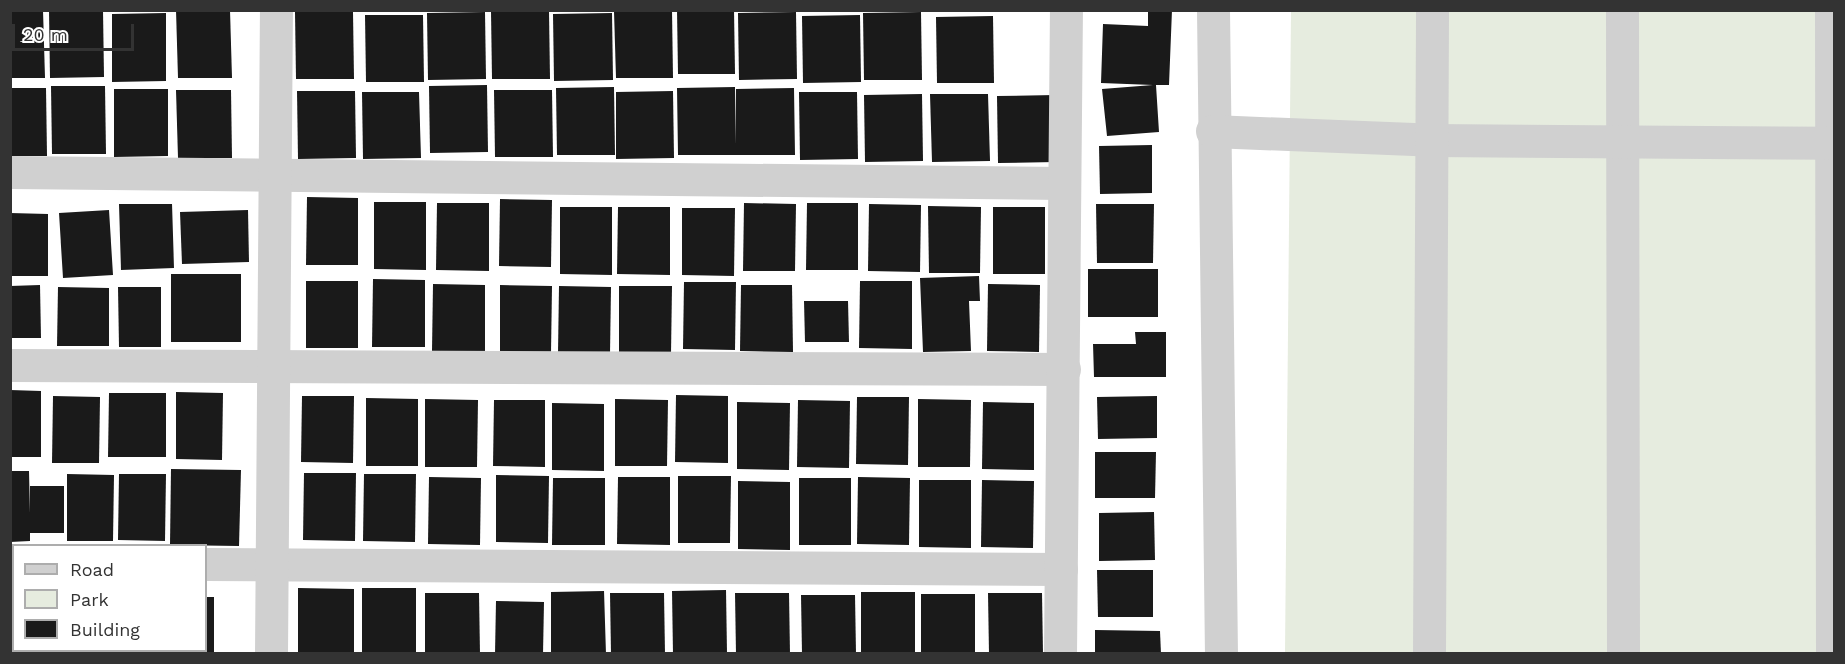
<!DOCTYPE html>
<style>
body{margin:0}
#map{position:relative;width:1845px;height:664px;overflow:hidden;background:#fff;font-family:"Work Sans",sans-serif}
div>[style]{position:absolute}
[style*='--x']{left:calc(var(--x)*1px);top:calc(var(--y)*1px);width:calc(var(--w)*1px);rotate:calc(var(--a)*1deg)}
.green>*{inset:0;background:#e6ecdf}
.building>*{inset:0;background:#1a1a1a}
.street>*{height:33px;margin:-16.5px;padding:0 16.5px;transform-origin:16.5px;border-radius:16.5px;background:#d0d0d0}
span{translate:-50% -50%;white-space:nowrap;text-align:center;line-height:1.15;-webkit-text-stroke:6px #fff;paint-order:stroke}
.frame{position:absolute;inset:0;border:12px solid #333;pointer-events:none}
.legend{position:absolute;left:12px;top:544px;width:195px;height:108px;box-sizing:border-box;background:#fff;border:2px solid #adadad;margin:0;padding:8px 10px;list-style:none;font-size:18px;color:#333}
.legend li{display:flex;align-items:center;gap:12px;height:30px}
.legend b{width:30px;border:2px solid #adadad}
.scale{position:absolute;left:12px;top:24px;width:122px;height:27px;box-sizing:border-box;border:3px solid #333;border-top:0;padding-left:8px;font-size:18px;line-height:21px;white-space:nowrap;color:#333;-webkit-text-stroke:4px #fff;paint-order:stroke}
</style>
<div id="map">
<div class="green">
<i style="clip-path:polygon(1291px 11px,1834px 11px,1834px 653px,1285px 653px)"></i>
</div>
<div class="building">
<i style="clip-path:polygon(10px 10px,43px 10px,45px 78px,10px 78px)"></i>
<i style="clip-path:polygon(49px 10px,103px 10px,104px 77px,50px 78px)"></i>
<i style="clip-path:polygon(176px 10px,230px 10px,232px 78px,178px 78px)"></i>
<i style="clip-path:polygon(672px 10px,673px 78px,616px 78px,614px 11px)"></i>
<i style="clip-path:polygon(677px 10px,734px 10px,735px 74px,678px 74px)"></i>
<i style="clip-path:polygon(1148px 10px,1172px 10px,1169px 85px,1156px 85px,1159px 132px,1107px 136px,1102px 89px,1153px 85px,1101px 83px,1103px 24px,1148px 26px)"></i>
<i style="clip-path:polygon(491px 11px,549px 11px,550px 79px,492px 79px)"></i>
<i style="clip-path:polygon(295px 12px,353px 12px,354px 79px,296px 79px)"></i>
<i style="clip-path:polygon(485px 12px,486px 79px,428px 80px,427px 13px)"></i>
<i style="clip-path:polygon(796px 12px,797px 79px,739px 80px,738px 13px)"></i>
<i style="clip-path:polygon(921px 12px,922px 80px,864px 80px,863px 13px)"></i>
<i style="clip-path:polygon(166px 13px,166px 81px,112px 82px,112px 14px)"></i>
<i style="clip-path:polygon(612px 13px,613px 80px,554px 81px,553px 14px)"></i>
<i style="clip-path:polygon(365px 15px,423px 15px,424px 82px,366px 82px)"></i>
<i style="clip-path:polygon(860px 15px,861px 82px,803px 83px,802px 16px)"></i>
<i style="clip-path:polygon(993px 16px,994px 83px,937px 83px,936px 17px)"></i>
<i style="clip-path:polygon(487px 85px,488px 152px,430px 153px,429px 86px)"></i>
<i style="clip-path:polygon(51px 86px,105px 86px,106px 154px,52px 154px)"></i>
<i style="clip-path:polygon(614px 87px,615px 155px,557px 155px,556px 88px)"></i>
<i style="clip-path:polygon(735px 87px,736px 145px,736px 89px,794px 88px,795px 155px,678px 155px,677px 88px)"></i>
<i style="clip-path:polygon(10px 88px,46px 88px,47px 156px,10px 156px)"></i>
<i style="clip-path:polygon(114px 89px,168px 89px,168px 156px,114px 157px)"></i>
<i style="clip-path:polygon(176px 90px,231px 90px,232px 158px,178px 158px)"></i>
<i style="clip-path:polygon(494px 90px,552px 90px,553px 157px,495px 157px)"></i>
<i style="clip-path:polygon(297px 91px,355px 91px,356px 158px,298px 159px)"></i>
<i style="clip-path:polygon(673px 91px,674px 158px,616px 159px,616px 92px)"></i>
<i style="clip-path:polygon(362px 92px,419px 92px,421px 158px,363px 159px)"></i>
<i style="clip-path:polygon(799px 92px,857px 92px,858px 159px,800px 160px)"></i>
<i style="clip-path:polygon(922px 94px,923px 161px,865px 162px,864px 95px)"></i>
<i style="clip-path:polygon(930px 94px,988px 94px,990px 161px,932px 162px)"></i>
<i style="clip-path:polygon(1055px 95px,1056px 162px,998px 163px,997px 96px)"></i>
<i style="clip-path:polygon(1152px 145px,1152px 193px,1100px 194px,1099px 146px)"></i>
<i style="clip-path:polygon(307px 197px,358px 198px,358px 265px,306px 265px)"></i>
<i style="clip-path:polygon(500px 199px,552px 200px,551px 267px,499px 266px)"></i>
<i style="clip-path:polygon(374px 202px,426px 202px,426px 270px,374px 269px)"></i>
<i style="clip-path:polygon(437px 203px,489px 203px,489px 271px,436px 270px)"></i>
<i style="clip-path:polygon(744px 203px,796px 204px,795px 271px,743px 271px)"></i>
<i style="clip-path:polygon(807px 203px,858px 203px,858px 270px,806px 270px)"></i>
<i style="clip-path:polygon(119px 204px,172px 204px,174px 268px,121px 270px)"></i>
<i style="clip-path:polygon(869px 204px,921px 205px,920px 272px,868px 271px)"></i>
<i style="clip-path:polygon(1096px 204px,1154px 204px,1153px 263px,1097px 263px)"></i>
<i style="clip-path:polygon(928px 206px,981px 207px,980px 273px,929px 273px)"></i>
<i style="clip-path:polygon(560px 207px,612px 207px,612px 275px,560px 274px)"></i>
<i style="clip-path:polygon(618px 207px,670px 207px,670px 275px,617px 274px)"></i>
<i style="clip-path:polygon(993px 207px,1045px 207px,1045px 274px,993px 274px)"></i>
<i style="clip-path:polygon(682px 208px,735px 208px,734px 276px,682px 275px)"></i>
<i style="clip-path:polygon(109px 210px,113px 275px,63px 278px,59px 213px)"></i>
<i style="clip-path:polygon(248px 210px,249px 262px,182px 264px,180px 212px)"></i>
<i style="clip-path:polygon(10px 213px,48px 214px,48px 276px,10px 276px)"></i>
<i style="clip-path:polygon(1088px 269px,1158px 269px,1158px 317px,1088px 317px)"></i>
<i style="clip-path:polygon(171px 274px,241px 274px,241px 342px,171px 342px)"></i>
<i style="clip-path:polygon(979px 276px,980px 301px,969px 301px,971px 351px,923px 352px,920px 278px)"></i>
<i style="clip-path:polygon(373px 279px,425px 280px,425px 347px,372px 347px)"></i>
<i style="clip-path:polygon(306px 281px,358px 281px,358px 348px,306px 348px)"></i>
<i style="clip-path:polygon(860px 281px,912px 281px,912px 349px,859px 348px)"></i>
<i style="clip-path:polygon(684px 282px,736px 282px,735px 350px,683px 349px)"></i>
<i style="clip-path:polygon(433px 284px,485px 285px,485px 351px,432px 351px)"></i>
<i style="clip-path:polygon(988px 284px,1040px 285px,1039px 352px,987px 351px)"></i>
<i style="clip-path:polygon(40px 285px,41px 338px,10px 338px,10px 286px)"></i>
<i style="clip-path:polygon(500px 285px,552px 286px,551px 353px,500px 352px)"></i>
<i style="clip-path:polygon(741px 285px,792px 285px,793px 352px,740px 351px)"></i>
<i style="clip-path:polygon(559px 286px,611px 287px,610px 354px,558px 353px)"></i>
<i style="clip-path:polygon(619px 286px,672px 286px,671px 354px,619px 353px)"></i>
<i style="clip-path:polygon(58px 287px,109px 288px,109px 346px,57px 346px)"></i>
<i style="clip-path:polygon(118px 287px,161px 287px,161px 347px,119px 347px)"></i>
<i style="clip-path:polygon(804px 301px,848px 301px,849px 342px,805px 342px)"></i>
<i style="clip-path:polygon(1135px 332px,1166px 332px,1166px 377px,1094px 377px,1093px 344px,1136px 344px)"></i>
<i style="clip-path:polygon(10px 390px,41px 391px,41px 457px,10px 457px)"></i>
<i style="clip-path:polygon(176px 392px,223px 393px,222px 460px,176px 459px)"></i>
<i style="clip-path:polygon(109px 393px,166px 393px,166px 457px,108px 457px)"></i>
<i style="clip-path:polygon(676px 395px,728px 396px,728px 463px,675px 462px)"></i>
<i style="clip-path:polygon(53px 396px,100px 397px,99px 463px,52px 463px)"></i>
<i style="clip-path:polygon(302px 396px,354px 396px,353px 463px,301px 462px)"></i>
<i style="clip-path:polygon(1157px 396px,1157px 438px,1098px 439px,1097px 397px)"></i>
<i style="clip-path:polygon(857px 397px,909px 397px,908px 465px,856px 464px)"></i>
<i style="clip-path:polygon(366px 398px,418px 399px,418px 466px,366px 466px)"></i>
<i style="clip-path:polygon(425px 399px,478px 400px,477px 467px,425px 467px)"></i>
<i style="clip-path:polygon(615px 399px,668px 400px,667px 466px,615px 466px)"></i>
<i style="clip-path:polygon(918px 399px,971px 400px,970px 467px,918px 467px)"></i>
<i style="clip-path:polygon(494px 400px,545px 400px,545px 467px,493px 466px)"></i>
<i style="clip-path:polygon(798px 400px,850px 401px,849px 468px,797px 467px)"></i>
<i style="clip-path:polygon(737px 402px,790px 403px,789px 470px,737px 469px)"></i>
<i style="clip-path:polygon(983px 402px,1034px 403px,1034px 470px,982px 469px)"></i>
<i style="clip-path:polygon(552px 403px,604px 404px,604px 471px,552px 470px)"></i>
<i style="clip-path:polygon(1095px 452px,1156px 452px,1155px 498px,1095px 498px)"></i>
<i style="clip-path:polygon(171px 469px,241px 470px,239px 546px,170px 545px)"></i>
<i style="clip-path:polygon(10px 471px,29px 471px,30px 513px,30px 486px,64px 486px,64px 533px,30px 533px,30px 541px,10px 542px)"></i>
<i style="clip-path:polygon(304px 473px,356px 473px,355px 541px,303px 540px)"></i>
<i style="clip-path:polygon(67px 474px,114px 475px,113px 541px,67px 541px)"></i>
<i style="clip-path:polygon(119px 474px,166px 474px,165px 541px,118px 540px)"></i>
<i style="clip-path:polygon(364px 474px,416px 474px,415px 542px,363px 541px)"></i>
<i style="clip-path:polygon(496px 475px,549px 476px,548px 543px,496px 542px)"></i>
<i style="clip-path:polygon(678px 476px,731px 476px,730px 543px,678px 543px)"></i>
<i style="clip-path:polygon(429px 477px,481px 478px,480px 545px,428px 544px)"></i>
<i style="clip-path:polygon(618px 477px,670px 477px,670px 545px,617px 544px)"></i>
<i style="clip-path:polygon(858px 477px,910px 478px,909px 545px,857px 544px)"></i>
<i style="clip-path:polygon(553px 478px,605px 478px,605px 545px,552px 545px)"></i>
<i style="clip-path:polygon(799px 478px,851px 478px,851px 545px,799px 545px)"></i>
<i style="clip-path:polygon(919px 480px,971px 480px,971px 548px,919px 547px)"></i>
<i style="clip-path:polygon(982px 480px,1034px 481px,1033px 548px,981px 547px)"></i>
<i style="clip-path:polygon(738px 481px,790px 482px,790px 550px,738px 549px)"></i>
<i style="clip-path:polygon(1154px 512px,1155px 560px,1099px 561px,1099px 513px)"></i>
<i style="clip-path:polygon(1097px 570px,1153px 570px,1153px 617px,1098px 617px)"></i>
<i style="clip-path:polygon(298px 588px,354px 589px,354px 654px,298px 654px)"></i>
<i style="clip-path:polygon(362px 588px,416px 588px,416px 654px,362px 654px)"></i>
<i style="clip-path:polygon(726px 590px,727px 654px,673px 654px,672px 591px)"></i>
<i style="clip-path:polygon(604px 591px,606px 654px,551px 654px,551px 592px)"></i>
<i style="clip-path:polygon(861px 592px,915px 592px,915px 654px,861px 654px)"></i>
<i style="clip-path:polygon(425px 593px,479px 593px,480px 654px,425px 654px)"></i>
<i style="clip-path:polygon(610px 593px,664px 593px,665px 654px,611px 654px)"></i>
<i style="clip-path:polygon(735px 593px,789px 593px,790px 654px,736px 654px)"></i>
<i style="clip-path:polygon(988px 593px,1042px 593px,1043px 654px,989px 654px)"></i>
<i style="clip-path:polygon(921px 594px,975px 594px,975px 654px,921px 654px)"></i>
<i style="clip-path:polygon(801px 595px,855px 595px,856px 654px,802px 654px)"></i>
<i style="clip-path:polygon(10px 597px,14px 650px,36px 654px,10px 654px)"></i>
<i style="clip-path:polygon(206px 597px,214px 597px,214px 654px,166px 654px,206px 650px)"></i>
<i style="clip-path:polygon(496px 601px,544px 602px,543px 654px,495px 654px)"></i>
<i style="clip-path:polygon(1095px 630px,1160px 631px,1161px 654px,1095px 654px)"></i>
<i style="clip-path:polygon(48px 650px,100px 650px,100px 654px,48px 654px)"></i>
<i style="clip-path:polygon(105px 650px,156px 650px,156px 654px,105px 654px)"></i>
</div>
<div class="street">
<i style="--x:1213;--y:10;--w:644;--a:89.29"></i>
<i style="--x:1622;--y:10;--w:644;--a:89.91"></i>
<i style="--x:1831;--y:10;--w:644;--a:89.91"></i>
<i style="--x:1212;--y:131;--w:220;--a:2.3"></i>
<i style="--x:1432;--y:140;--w:402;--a:0.4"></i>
<i style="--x:10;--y:172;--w:1053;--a:0.6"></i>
<i style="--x:10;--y:365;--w:1054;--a:0.22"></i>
<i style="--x:10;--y:562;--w:4;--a:0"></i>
<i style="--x:206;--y:564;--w:855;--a:0.34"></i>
<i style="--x:271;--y:654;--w:644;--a:-89.56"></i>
<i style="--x:1060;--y:654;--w:644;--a:-89.47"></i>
<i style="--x:1429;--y:654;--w:644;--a:-89.73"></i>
</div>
<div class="frame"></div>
<ul class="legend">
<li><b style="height:8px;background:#d0d0d0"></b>Road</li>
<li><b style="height:16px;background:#e6ecdf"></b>Park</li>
<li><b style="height:16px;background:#1a1a1a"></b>Building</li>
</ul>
<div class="scale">20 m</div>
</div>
